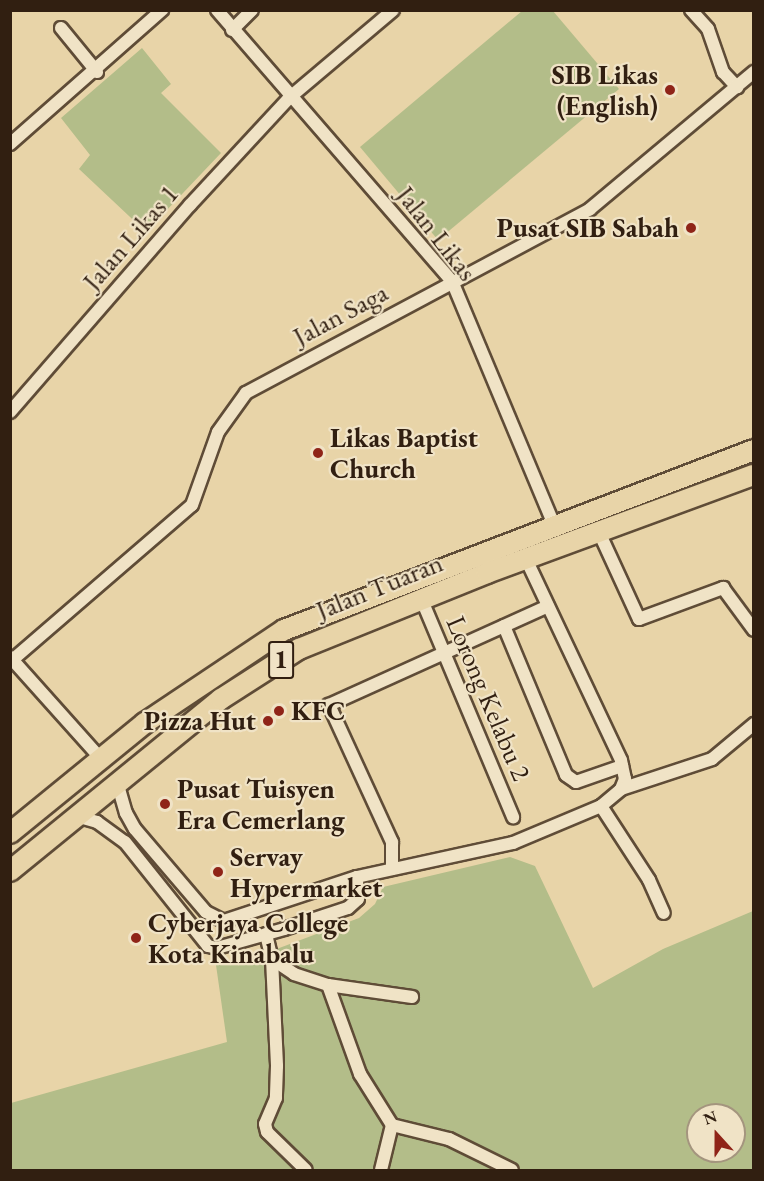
<!DOCTYPE html>
<style>
body{margin:0}
#map{position:relative;width:764px;height:1181px;overflow:hidden;background:#e8d4a8;font-family:"EB Garamond",serif}
div>[style]{position:absolute}
[style*='--x']{left:calc(var(--x)*1px);top:calc(var(--y)*1px);width:calc(var(--w)*1px);rotate:calc(var(--a)*1deg)}
.green>*{inset:0;background:#b3bd89}
.roads{filter:drop-shadow(2px 0 #5f4c37) drop-shadow(-2px 0 #5f4c37) drop-shadow(0 2px #5f4c37) drop-shadow(0 -2px #5f4c37)}
.street>*{height:12px;margin:-6px;padding:0 6px;transform-origin:6px;border-radius:6px;background:#f0e3c6}
.primary>*{height:20px;margin:-10px;padding:0 10px;transform-origin:10px;border-radius:10px;background:#e8d4a8}
.dots>*{width:16px;height:16px;translate:-50% -50%;box-sizing:border-box;border:3px solid #f0e3c6;border-radius:50%}
span{translate:-50% -50%;white-space:nowrap;text-align:center;line-height:1.15;-webkit-text-stroke:4.5px #f0e3c6;paint-order:stroke}
.shield-label span{padding:2px 4px;background:#f0e3c6;border:2px solid;border-radius:4px;-webkit-text-stroke-width:0}
.shield-label{font-size:26px;color:#311f11;font-weight:700}
.poi-label{font-size:27px;color:#311f11;font-weight:700}
.right{translate:-100% -50%;text-align:right}
.left{translate:0 -50%;text-align:left}
.street-label{font-size:27px;color:#311f11}
.frame{position:absolute;inset:0;border:12px solid #311f11;pointer-events:none}
.north{position:absolute;left:686px;top:1103px;width:60px;height:60px;box-sizing:border-box;background:#f0e3c6;border:2px solid #a4957e;border-radius:50%;rotate:339deg;font-size:16px;font-weight:700;line-height:24px;text-align:center;color:#311f11}
.north::after{content:'';display:block;margin:auto;width:21px;height:27px;background:#8f2418;clip-path:polygon(50% 0,100% 100%,50% 72%,0 100%)}
</style>
<div id="map">
<div class="green">
<i style="clip-path:polygon(522px 11px,553px 11px,619px 89px,438px 240px,360px 147px)"></i>
<i style="clip-path:polygon(142px 48px,171px 84px,161px 93px,221px 153px,146px 232px,79px 169px,90px 155px,61px 118px)"></i>
<i style="clip-path:polygon(evenodd,510px 857px,535px 866px,593px 988px,663px 949px,753px 911px,753px 1170px,11px 1170px,11px 1103px,227px 1042px,216px 965px,258px 956px,359px 918px,375px 904px,383px 887px,510px 857px,698px 1115px,734px 1115px,734px 1151px,698px 1151px,698px 1115px)"></i>
</div>
<div class="roads">
<div class="street">
<i style="--x:217;--y:10;--w:359;--a:49.1"></i>
<i style="--x:452;--y:281;--w:264;--a:67.3"></i>
<i style="--x:691;--y:10;--w:25;--a:48"></i>
<i style="--x:708;--y:29;--w:46;--a:70.8"></i>
<i style="--x:723;--y:72;--w:21;--a:47"></i>
<i style="--x:61;--y:28;--w:57;--a:50.7"></i>
<i style="--x:232;--y:30;--w:28;--a:-45"></i>
<i style="--x:10;--y:144;--w:203;--a:-41.4"></i>
<i style="--x:10;--y:412;--w:274;--a:-49"></i>
<i style="--x:190;--y:205;--w:146;--a:-47.2"></i>
<i style="--x:289;--y:98;--w:136;--a:-40.2"></i>
<i style="--x:598;--y:530;--w:98;--a:65.3"></i>
<i style="--x:639;--y:619;--w:90;--a:-20.3"></i>
<i style="--x:723;--y:588;--w:52;--a:53.6"></i>
<i style="--x:421;--y:598;--w:238;--a:67.2"></i>
<i style="--x:504;--y:626;--w:161;--a:67.4"></i>
<i style="--x:566;--y:775;--w:12;--a:35"></i>
<i style="--x:576;--y:782;--w:49;--a:-19.2"></i>
<i style="--x:10;--y:657;--w:138;--a:48.2"></i>
<i style="--x:10;--y:662;--w:240;--a:-40.8"></i>
<i style="--x:192;--y:505;--w:77;--a:-70.4"></i>
<i style="--x:218;--y:432;--w:48;--a:-54.3"></i>
<i style="--x:246;--y:393;--w:390;--a:-28.1"></i>
<i style="--x:590;--y:209;--w:214;--a:-39.9"></i>
<i style="--x:117;--y:782;--w:32;--a:74"></i>
<i style="--x:126;--y:813;--w:18;--a:61"></i>
<i style="--x:135;--y:829;--w:109;--a:49.5"></i>
<i style="--x:206;--y:912;--w:20;--a:27"></i>
<i style="--x:224;--y:921;--w:140;--a:-18.3"></i>
<i style="--x:357;--y:877;--w:160;--a:-12.3"></i>
<i style="--x:513;--y:843;--w:95;--a:-22.8"></i>
<i style="--x:601;--y:806;--w:26;--a:-40"></i>
<i style="--x:621;--y:789;--w:11;--a:-68"></i>
<i style="--x:625;--y:779;--w:19;--a:-102"></i>
<i style="--x:621;--y:760;--w:222;--a:-115.3"></i>
<i style="--x:621;--y:789;--w:96;--a:-18.2"></i>
<i style="--x:712;--y:759;--w:55;--a:-39.8"></i>
<i style="--x:601;--y:806;--w:88;--a:57"></i>
<i style="--x:649;--y:880;--w:36;--a:66"></i>
<i style="--x:76;--y:816;--w:22;--a:16"></i>
<i style="--x:97;--y:822;--w:34;--a:36"></i>
<i style="--x:125;--y:842;--w:133;--a:51.4"></i>
<i style="--x:208;--y:946;--w:9;--a:13"></i>
<i style="--x:217;--y:948;--w:70;--a:-15.8"></i>
<i style="--x:284;--y:929;--w:67;--a:-18.2"></i>
<i style="--x:348;--y:908;--w:13;--a:-42"></i>
<i style="--x:358;--y:899;--w:22;--a:-93"></i>
<i style="--x:392;--y:869;--w:27;--a:-90"></i>
<i style="--x:392;--y:842;--w:151;--a:-114.7"></i>
<i style="--x:329;--y:705;--w:240;--a:-24.3"></i>
<i style="--x:266;--y:934;--w:26;--a:77"></i>
<i style="--x:272;--y:959;--w:107;--a:87.3"></i>
<i style="--x:277;--y:1066;--w:32;--a:92"></i>
<i style="--x:276;--y:1098;--w:28;--a:113"></i>
<i style="--x:265;--y:1124;--w:8;--a:76"></i>
<i style="--x:267;--y:1132;--w:54;--a:44.3"></i>
<i style="--x:272;--y:959;--w:27;--a:34"></i>
<i style="--x:294;--y:974;--w:36;--a:18"></i>
<i style="--x:328;--y:985;--w:85;--a:8.1"></i>
<i style="--x:328;--y:985;--w:95;--a:70.2"></i>
<i style="--x:360;--y:1074;--w:60;--a:57.9"></i>
<i style="--x:392;--y:1125;--w:59;--a:13.8"></i>
<i style="--x:449;--y:1139;--w:70;--a:26.2"></i>
<i style="--x:381;--y:1170;--w:46;--a:-76.3"></i>
</div>
<div class="primary">
<i style="--x:10;--y:833;--w:174;--a:-39.2"></i>
<i style="--x:145;--y:723;--w:167;--a:-33.8"></i>
<i style="--x:284;--y:630;--w:503;--a:-20.96"></i>
<i style="--x:10;--y:871;--w:272;--a:-39.2"></i>
<i style="--x:221;--y:699;--w:93;--a:-32.7"></i>
<i style="--x:299;--y:649;--w:203;--a:-22"></i>
<i style="--x:487;--y:573;--w:284;--a:-20.2"></i>
</div>
</div>
<div class="dots">
<i style="left:670px;top:90px;background:#8f2418"></i>
<i style="left:691px;top:228px;background:#8f2418"></i>
<i style="left:318px;top:453px;background:#8f2418"></i>
<i style="left:279px;top:711px;background:#8f2418"></i>
<i style="left:268px;top:721px;background:#8f2418"></i>
<i style="left:165px;top:804px;background:#8f2418"></i>
<i style="left:218px;top:872px;background:#8f2418"></i>
<i style="left:136px;top:938px;background:#8f2418"></i>
</div>
<div class="shield-label">
<span style="left:281px;top:660px">1</span>
</div>
<div class="poi-label">
<span class="right" style="left:658px;top:90px">SIB Likas<br>(English)</span>
<span class="right" style="left:679px;top:228px">Pusat SIB Sabah</span>
<span class="left" style="left:330px;top:453px">Likas Baptist<br>Church</span>
<span class="left" style="left:291px;top:711px">KFC</span>
<span class="right" style="left:256px;top:721px">Pizza Hut</span>
<span class="left" style="left:177px;top:804px">Pusat Tuisyen<br>Era Cemerlang</span>
<span class="left" style="left:230px;top:872px">Servay<br>Hypermarket</span>
<span class="left" style="left:148px;top:938px">Cyberjaya College<br>Kota Kinabalu</span>
</div>
<div class="street-label">
<span style="left:437px;top:233px;rotate:52deg">Jalan Likas</span>
<span style="left:130px;top:237px;rotate:-49deg">Jalan Likas 1</span>
<span style="left:340px;top:314px;rotate:-28deg">Jalan Saga</span>
<span style="left:379px;top:586px;rotate:-22deg">Jalan Tuaran</span>
<span style="left:489px;top:698px;rotate:67deg">Lorong Kelabu 2</span>
</div>
<div class="frame"></div>
<div class="north">N</div>
</div>
